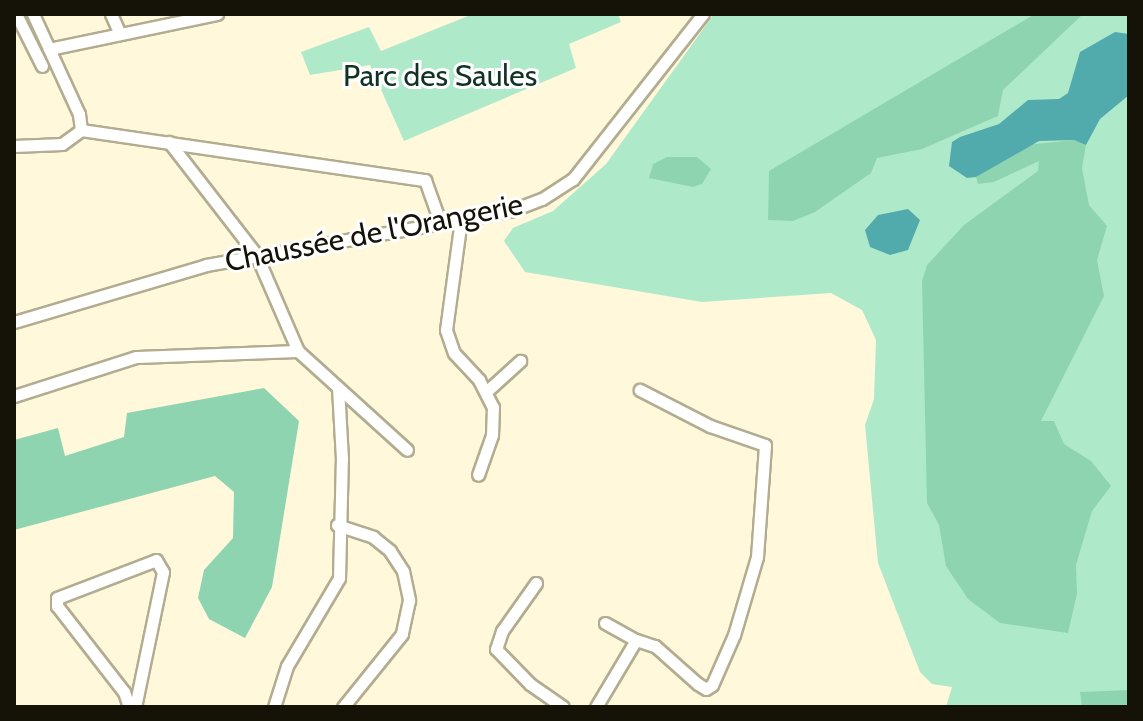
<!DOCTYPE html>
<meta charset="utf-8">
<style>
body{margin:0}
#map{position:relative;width:1143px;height:721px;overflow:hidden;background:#fff8da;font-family:Cabin,sans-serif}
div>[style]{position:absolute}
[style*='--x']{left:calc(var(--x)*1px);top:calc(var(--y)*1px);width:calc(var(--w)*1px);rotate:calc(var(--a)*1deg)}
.green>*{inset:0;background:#aeeaca}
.forest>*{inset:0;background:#8fd4b1}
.water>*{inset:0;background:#51abad}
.roads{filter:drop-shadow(2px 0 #b2ac90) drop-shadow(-2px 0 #b2ac90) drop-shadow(0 2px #b2ac90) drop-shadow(0 -2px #b2ac90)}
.minor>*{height:11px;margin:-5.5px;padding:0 5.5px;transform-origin:5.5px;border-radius:5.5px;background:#fff}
span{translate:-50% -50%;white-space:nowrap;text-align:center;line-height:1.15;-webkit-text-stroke:6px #fff;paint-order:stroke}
.park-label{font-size:30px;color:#113122}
.street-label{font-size:30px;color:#151308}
.frame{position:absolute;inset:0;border:16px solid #151308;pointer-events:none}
</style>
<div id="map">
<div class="green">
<i style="clip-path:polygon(473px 14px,618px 14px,621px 22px,569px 44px,576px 68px,404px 141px,370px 65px,310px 75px,301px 52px,369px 27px,381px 51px)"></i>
<i style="clip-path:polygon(714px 14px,1129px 14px,1129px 707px,946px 707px,952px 687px,932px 684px,920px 672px,878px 563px,865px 425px,874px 399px,876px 340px,862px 310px,831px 293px,702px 302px,525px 272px,504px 241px,513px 228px,553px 211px,606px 164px)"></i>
</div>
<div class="forest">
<i style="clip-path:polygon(1035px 14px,1083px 14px,1003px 90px,998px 116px,922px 149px,877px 158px,871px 173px,815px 212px,793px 221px,768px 220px,769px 171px)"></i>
<i style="clip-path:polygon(1074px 140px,1086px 145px,1082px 168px,1089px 205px,1107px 226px,1097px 260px,1104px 296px,1041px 421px,1054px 421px,1064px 444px,1091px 461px,1111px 486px,1092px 511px,1076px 565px,1077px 594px,1068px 633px,1000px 623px,968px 599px,946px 566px,939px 525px,927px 503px,922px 281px,927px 265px,964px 225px,1038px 171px,1039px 161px,994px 182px,978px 184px,976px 177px,1026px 145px)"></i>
<i style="clip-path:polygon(667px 157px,697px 157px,711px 169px,702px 184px,693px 187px,649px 178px,653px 164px)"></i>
<i style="clip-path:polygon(264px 388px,299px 421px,272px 587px,245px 638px,209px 619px,198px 598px,204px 570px,233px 538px,234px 492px,215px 476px,14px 530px,14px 440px,58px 428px,65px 456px,124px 437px,127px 413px)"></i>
<i style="clip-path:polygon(1129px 690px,1129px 707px,1082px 707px,1080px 692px)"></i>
</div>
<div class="water">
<i style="clip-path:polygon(1115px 32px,1129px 34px,1129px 95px,1100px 119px,1086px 145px,1074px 140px,1039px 141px,976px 177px,967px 178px,949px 166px,952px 142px,960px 137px,999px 124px,1028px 100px,1059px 99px,1068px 93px,1080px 52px)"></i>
<i style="clip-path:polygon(908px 209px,920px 220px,908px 250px,890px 255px,870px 247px,865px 230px,878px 215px)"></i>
</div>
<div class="roads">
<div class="minor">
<i style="--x:16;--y:14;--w:58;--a:63.4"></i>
<i style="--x:33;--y:14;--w:110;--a:65.3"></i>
<i style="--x:79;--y:114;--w:16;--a:83"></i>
<i style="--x:111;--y:14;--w:22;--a:66"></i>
<i style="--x:49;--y:49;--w:172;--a:-11.8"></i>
<i style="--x:81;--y:130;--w:348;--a:8.3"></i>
<i style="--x:425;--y:180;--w:45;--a:70.3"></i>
<i style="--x:169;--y:142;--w:142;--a:52.2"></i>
<i style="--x:256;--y:254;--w:106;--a:66.6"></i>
<i style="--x:298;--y:351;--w:147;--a:42.2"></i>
<i style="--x:14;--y:146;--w:48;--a:-2.4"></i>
<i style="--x:62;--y:144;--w:24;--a:-36"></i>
<i style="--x:461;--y:219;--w:112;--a:97.7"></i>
<i style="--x:446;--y:330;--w:24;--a:71"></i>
<i style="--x:454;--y:353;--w:37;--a:47"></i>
<i style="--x:479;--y:380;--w:30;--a:63"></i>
<i style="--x:493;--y:407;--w:28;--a:92"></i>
<i style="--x:492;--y:435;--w:42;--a:109.3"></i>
<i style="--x:14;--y:322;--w:200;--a:-16.5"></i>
<i style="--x:206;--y:265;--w:309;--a:-10.1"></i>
<i style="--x:510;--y:211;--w:34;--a:-21"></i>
<i style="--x:542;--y:199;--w:37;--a:-33"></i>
<i style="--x:573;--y:179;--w:210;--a:-51.8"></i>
<i style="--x:487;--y:391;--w:45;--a:-42.3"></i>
<i style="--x:14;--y:396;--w:128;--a:-17.7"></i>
<i style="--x:136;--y:357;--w:162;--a:-2.1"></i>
<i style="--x:337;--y:525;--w:38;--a:18"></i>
<i style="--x:373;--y:537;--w:22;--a:39"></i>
<i style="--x:390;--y:551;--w:24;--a:57"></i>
<i style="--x:403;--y:571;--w:30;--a:78"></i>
<i style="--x:409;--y:600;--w:35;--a:102"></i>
<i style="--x:402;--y:634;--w:94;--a:128.9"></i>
<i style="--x:536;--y:583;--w:59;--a:125.3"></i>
<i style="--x:502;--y:631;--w:19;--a:108"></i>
<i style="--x:496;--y:649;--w:49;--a:45.8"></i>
<i style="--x:530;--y:684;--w:40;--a:34.9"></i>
<i style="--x:605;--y:623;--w:35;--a:29"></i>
<i style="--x:129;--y:707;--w:16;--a:-108"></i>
<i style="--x:124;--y:692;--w:109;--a:-127.9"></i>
<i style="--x:57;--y:606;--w:8;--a:-90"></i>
<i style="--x:57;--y:598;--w:106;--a:-21"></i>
<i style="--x:156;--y:560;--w:14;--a:60"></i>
<i style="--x:163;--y:572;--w:138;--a:101.7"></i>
<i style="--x:274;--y:707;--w:43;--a:-72.4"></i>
<i style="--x:287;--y:666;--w:102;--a:-59.4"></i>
<i style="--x:339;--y:578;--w:119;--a:-88.6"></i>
<i style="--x:342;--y:459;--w:71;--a:-93.2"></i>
<i style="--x:596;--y:707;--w:78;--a:-59.2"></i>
<i style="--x:636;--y:640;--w:20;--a:18"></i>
<i style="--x:655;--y:646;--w:57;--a:41.5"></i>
<i style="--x:698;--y:684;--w:9;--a:32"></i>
<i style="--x:706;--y:689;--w:7;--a:-34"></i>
<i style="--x:712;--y:685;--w:55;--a:-66.3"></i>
<i style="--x:734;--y:635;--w:81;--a:-73.6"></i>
<i style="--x:757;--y:557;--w:112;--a:-85.9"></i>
<i style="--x:765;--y:445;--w:58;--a:-160.9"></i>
<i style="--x:710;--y:426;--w:79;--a:-152.8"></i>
</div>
</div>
<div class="park-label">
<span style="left:440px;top:76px">Parc des Saules</span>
</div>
<div class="street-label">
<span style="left:374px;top:233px;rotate:-11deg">Chaussée de l'Orangerie</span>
</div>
<div class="frame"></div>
</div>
